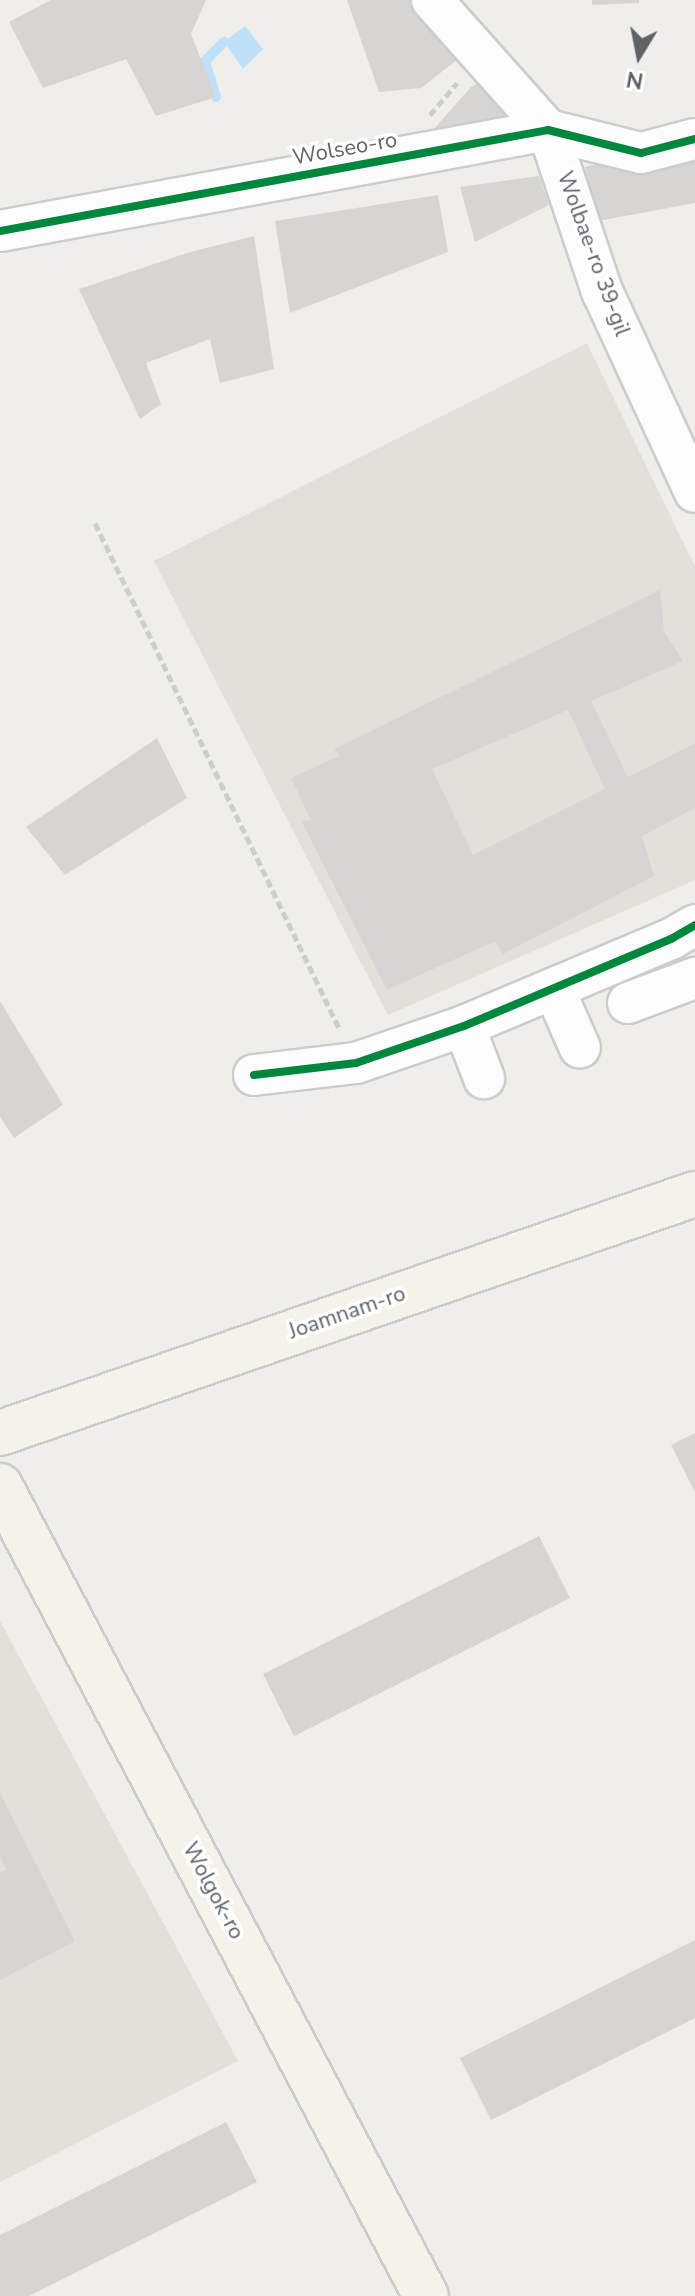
<!DOCTYPE html>
<style>
body{margin:0}
#map{position:relative;width:695px;height:2296px;overflow:hidden;background:#efeeea;font-family:"Nunito Sans",sans-serif}
div>[style]{position:absolute}
[style*='--x']{left:calc(var(--x)*1px);top:calc(var(--y)*1px);width:calc(var(--w)*1px);rotate:calc(var(--a)*1deg)}
.education>*{inset:0;background:#e2e0da}
.water>*{inset:0;background:#bfe0f9}
.stream>*{height:10px;margin:-5px;padding:0 5px;transform-origin:5px;border-radius:5px;background:#bfe0f9}
.building>*{inset:0;background:#d6d5d3}
.path>*{height:5px;margin-top:-2.5px;transform-origin:0;background:repeating-linear-gradient(90deg,#cacfcc 0 8px,transparent 0 12px)}
.roads{filter:drop-shadow(2px 0 #cbcccc) drop-shadow(-2px 0 #cbcccc) drop-shadow(0 2px #cbcccc) drop-shadow(0 -2px #cbcccc)}
.minor>*{height:40px;margin:-20px;padding:0 20px;transform-origin:20px;border-radius:20px;background:#fdfcfc}
.major>*{height:44px;margin:-22px;padding:0 22px;transform-origin:22px;border-radius:22px;background:#f4f2e9}
.cycleway>*{height:8px;margin:-4px;padding:0 4px;transform-origin:4px;border-radius:4px;background:#00873e}
span{translate:-50% -50%;white-space:nowrap;text-align:center;line-height:1.15;-webkit-text-stroke:7px #fff;paint-order:stroke}
.street-label{font-size:22px;color:#5f6368}
.north{position:absolute;left:599px;top:16px;width:80px;height:80px;-webkit-text-stroke:6px #fff;paint-order:stroke;rotate:190deg;font-size:22px;font-weight:700;line-height:32px;text-align:center;color:#5f6368}
.north::after{content:'';display:block;margin:auto;width:28px;height:36px;background:#5f6368;clip-path:polygon(50% 0,100% 100%,50% 72%,0 100%)}
</style>
<div id="map">
<div class="education">
<i style="clip-path:polygon(587px 343px,695px 567px,695px 880px,388px 1015px,154px 561px)"></i>
<i style="clip-path:polygon(0 1621px,238px 2061px,0 2182px)"></i>
</div>
<div class="water">
<i style="clip-path:polygon(245px 26px,263px 49px,243px 69px,224px 42px)"></i>
</div>
<div class="stream">
<i style="--x:216;--y:97;--w:38;--a:-107"></i>
<i style="--x:205;--y:61;--w:27;--a:-45"></i>
</div>
<div class="building">
<i style="clip-path:polygon(51px 0,206px 0,191px 34px,216px 97px,156px 116px,126px 59px,43px 88px,9px 22px)"></i>
<i style="clip-path:polygon(347px 0,414px 0,462px 56px,421px 88px,379px 92px)"></i>
<i style="clip-path:polygon(592px 0,639px 0,639px 3px,592px 5px)"></i>
<i style="clip-path:polygon(483px 80px,520px 117px,423px 141px,471px 87px)"></i>
<i style="clip-path:polygon(695px 140px,695px 203px,598px 221px,585px 167px)"></i>
<i style="clip-path:polygon(539px 176px,549px 205px,475px 242px,460px 187px)"></i>
<i style="clip-path:polygon(438px 195px,448px 252px,290px 313px,275px 221px)"></i>
<i style="clip-path:polygon(254px 236px,274px 369px,220px 383px,210px 339px,146px 363px,161px 404px,140px 419px,79px 289px,190px 252px)"></i>
<i style="clip-path:polygon(evenodd,660px 590px,664px 631px,683px 661px,591px 701px,628px 777px,695px 743px,695px 808px,642px 836px,654px 876px,503px 954px,495px 941px,387px 990px,302px 822px,311px 820px,291px 778px,339px 756px,334px 749px,660px 590px,568px 710px,605px 789px,473px 855px,432px 769px,568px 710px)"></i>
<i style="clip-path:polygon(157px 738px,187px 798px,65px 875px,26px 827px)"></i>
<i style="clip-path:polygon(0 1001px,63px 1105px,14px 1138px,0 1117px)"></i>
<i style="clip-path:polygon(695px 1433px,695px 1492px,671px 1445px)"></i>
<i style="clip-path:polygon(539px 1536px,570px 1598px,294px 1736px,263px 1674px)"></i>
<i style="clip-path:polygon(0 1793px,75px 1941px,0 1980px,0 1873px,7px 1870px,0 1856px)"></i>
<i style="clip-path:polygon(695px 1940px,695px 2018px,491px 2120px,460px 2058px)"></i>
<i style="clip-path:polygon(226px 2122px,257px 2182px,29px 2296px,0 2296px,0 2235px)"></i>
</div>
<div class="path">
<i style="--x:430;--y:115;--w:42;--a:-49.8"></i>
<i style="--x:95;--y:523;--w:563;--a:64.21"></i>
</div>
<div class="roads">
<div class="minor">
<i style="--x:432;--y:0;--w:174;--a:48.3"></i>
<i style="--x:548;--y:130;--w:170;--a:71.5"></i>
<i style="--x:602;--y:291;--w:221;--a:65.2"></i>
<i style="--x:0;--y:231;--w:557;--a:-10.44"></i>
<i style="--x:548;--y:130;--w:96;--a:13.9"></i>
<i style="--x:641;--y:153;--w:56;--a:-14.5"></i>
<i style="--x:554;--y:989;--w:64;--a:66.2"></i>
<i style="--x:628;--y:1003;--w:72;--a:-20.5"></i>
<i style="--x:464;--y:1026;--w:56;--a:69"></i>
<i style="--x:254;--y:1075;--w:103;--a:-6.7"></i>
<i style="--x:356;--y:1063;--w:114;--a:-18.9"></i>
<i style="--x:464;--y:1026;--w:225;--a:-22.8"></i>
<i style="--x:671;--y:939;--w:28;--a:-30"></i>
</div>
<div class="major">
<i style="--x:0;--y:1433;--w:735;--a:-18.98"></i>
<i style="--x:0;--y:1486;--w:915;--a:62.26"></i>
</div>
</div>
<div class="cycleway">
<i style="--x:0;--y:231;--w:557;--a:-10.44"></i>
<i style="--x:548;--y:130;--w:96;--a:13.9"></i>
<i style="--x:641;--y:153;--w:56;--a:-14.5"></i>
<i style="--x:254;--y:1075;--w:103;--a:-6.7"></i>
<i style="--x:356;--y:1063;--w:114;--a:-18.9"></i>
<i style="--x:464;--y:1026;--w:225;--a:-22.8"></i>
<i style="--x:671;--y:939;--w:28;--a:-30"></i>
</div>
<div class="street-label">
<span style="left:345px;top:149px;rotate:-10deg">Wolseo-ro</span>
<span style="left:593px;top:254px;rotate:70deg">Wolbae-ro 39-gil</span>
<span style="left:347px;top:1313px;rotate:-19deg">Joamnam-ro</span>
<span style="left:213px;top:1891px;rotate:62deg">Wolgok-ro</span>
</div>
<div class="north">N</div>
</div>
